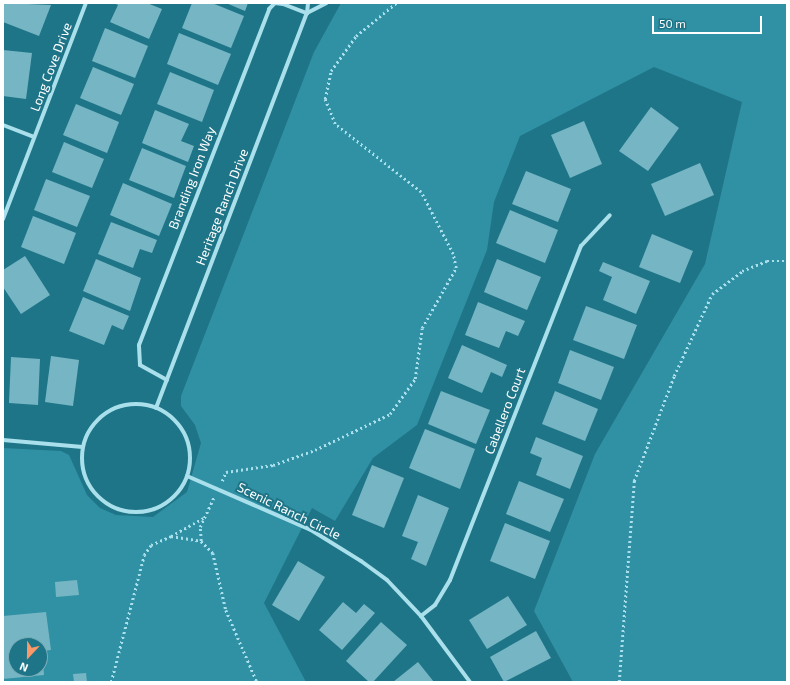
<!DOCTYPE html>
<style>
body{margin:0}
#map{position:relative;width:790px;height:685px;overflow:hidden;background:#1f7588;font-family:"Exo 2",sans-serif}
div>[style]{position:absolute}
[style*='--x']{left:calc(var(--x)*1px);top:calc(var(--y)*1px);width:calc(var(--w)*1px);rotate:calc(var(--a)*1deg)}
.green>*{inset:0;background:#3090a4}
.building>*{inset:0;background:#76b6c4}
.path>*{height:2.5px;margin-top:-1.25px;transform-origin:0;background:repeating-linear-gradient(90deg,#a9e0eb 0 2px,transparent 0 5px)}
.minor>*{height:4px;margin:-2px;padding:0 2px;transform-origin:2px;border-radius:2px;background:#a9e0eb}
.minor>.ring{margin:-2px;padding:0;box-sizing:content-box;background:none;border:4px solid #a9e0eb;border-radius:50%}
span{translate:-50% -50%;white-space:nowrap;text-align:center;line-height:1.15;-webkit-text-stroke:4px #1f7588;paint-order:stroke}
.street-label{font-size:13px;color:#fff}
.frame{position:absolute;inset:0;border:4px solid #fff;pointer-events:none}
.north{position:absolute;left:8px;top:637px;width:40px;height:40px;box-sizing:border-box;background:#1f7588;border:1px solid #79acb8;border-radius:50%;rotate:202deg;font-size:11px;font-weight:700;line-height:16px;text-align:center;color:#fff}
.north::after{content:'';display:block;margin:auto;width:14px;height:18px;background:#f99969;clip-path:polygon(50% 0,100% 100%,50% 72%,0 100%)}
.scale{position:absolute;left:652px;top:16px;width:110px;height:18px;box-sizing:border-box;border:2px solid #fff;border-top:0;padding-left:5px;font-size:12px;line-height:14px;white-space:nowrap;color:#fff;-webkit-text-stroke:3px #1f7588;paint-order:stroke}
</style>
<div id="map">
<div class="green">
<i style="clip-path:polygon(evenodd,341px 3px,787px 3px,787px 682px,573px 682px,534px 611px,595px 454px,705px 264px,742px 102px,654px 67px,520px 136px,494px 202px,487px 250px,417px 425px,373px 458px,335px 521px,312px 508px,264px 603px,306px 682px,3px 682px,3px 448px,61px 451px,69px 455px,87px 495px,100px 508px,116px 515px,153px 517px,187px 492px,201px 443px,195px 425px,181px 406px,181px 396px,314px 52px,341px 3px,16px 645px,40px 645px,40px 669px,16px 669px,16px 645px)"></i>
</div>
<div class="building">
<i style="clip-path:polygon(4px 3px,51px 5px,39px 36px,3px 22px)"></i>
<i style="clip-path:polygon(114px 3px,147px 3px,162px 9px,149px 39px,110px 22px,118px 5px)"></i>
<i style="clip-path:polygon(192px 3px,212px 3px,244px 16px,231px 48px,182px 28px)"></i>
<i style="clip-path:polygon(226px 3px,248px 3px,245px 11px)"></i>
<i style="clip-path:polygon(105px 28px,148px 46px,135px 78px,92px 61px)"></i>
<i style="clip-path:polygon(179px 33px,231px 54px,218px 85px,167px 64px)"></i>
<i style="clip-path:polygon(3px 50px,32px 53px,26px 99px,3px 96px)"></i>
<i style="clip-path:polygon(93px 67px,134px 84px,121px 115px,80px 98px)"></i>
<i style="clip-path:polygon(170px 72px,214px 90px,202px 122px,157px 104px)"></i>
<i style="clip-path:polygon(76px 104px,119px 122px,107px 153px,63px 135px)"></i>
<i style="clip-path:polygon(651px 107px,679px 128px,648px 171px,619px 151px)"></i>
<i style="clip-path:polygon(155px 110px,189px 124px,181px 141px,194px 146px,188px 162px,142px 143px)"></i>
<i style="clip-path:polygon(584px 121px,602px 164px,570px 178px,551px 135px)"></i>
<i style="clip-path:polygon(64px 142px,104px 159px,92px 188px,52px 172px)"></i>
<i style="clip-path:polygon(142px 148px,186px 166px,174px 198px,129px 180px)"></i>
<i style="clip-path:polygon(700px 163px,714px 195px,665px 216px,651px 184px)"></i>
<i style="clip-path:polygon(526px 171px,571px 189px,558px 222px,512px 204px)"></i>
<i style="clip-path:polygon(46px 179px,90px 196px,77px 227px,34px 210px)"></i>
<i style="clip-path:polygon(123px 183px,172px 204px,159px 236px,110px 215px)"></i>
<i style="clip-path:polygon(510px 210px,558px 230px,545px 263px,496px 243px)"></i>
<i style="clip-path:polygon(33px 216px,76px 233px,64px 264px,21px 247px)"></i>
<i style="clip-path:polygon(111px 222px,157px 240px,152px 253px,140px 249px,133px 268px,98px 254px)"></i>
<i style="clip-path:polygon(652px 234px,693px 251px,680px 283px,639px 267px)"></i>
<i style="clip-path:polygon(25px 256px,50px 295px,21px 314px,3px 287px,3px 270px)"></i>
<i style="clip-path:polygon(96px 259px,141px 278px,130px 311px,83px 291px)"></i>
<i style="clip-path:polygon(497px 259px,541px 277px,527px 310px,484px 292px)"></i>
<i style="clip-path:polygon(603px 262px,650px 281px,636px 314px,603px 300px,612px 277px,599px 271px)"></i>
<i style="clip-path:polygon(83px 297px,129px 316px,123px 330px,112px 325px,104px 345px,69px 331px)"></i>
<i style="clip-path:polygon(478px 302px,525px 321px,518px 336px,506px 331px,499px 348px,465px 335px)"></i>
<i style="clip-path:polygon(586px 306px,637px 325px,624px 359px,573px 340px)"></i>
<i style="clip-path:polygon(462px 345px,507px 365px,502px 377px,491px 372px,482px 393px,448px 378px)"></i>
<i style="clip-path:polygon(570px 350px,614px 367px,601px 400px,558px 383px)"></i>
<i style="clip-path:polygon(51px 356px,79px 360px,73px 406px,45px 402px)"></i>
<i style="clip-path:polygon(11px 357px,40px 359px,38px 405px,9px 403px)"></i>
<i style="clip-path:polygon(441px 391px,490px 410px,476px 444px,428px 424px)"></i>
<i style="clip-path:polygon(555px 391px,598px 409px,585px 441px,542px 424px)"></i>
<i style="clip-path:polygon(425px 429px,475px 449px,460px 489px,409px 468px)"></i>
<i style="clip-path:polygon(536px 437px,583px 456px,570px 489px,536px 475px,542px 458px,530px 453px)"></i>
<i style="clip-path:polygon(372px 465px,404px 478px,384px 528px,352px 515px)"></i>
<i style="clip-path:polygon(519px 481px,564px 499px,550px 532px,506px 514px)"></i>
<i style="clip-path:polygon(418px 495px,449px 508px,426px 566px,411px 559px,418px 542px,402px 536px)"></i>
<i style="clip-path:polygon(505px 523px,550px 541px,535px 579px,490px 561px)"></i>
<i style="clip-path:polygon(298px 561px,325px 577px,299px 621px,272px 605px)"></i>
<i style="clip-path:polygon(77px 580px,79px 595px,56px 597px,55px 582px)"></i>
<i style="clip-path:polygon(508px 596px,527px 625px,487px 649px,469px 620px)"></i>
<i style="clip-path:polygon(343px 602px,356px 613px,364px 604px,375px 613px,342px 650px,319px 630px)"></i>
<i style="clip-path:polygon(evenodd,46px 612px,51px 650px,42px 651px,44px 675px,3px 679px,3px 616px,46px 612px,16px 645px,40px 645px,40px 669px,16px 669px,16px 645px)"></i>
<i style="clip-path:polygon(381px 622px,407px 645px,373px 682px,369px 682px,346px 661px)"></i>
<i style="clip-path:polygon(536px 631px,551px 658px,504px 682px,490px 657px)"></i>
<i style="clip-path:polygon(418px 662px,434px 682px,393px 682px)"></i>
<i style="clip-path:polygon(86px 673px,87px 682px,74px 682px,73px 674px)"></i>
</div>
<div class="path">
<i style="--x:222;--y:481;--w:10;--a:-66"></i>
<i style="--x:226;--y:472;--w:48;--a:-8.5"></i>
<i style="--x:273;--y:465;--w:45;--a:-19.7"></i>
<i style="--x:315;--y:450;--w:83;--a:-25.6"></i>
<i style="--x:390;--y:414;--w:43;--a:-54.5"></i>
<i style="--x:415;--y:379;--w:51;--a:-82.2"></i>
<i style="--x:422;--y:328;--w:69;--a:-60.5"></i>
<i style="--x:456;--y:268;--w:14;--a:-102"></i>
<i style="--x:453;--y:254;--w:70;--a:-117.3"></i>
<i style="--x:421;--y:192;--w:110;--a:-141.7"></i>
<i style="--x:335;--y:124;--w:27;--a:-112"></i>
<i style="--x:325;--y:99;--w:29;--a:-78"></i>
<i style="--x:331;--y:71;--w:43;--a:-54.5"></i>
<i style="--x:356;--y:36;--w:52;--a:-39.5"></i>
<i style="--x:171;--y:536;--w:37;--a:-29"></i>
<i style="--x:201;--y:541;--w:14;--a:-94"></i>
<i style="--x:200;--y:527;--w:33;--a:-65"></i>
<i style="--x:111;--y:682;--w:131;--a:-75.4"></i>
<i style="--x:144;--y:555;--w:12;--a:-55"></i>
<i style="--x:151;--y:545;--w:22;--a:-24"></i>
<i style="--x:171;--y:536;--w:30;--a:9"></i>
<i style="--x:201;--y:541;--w:17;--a:45"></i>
<i style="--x:213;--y:553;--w:58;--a:77.2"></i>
<i style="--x:226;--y:610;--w:78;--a:66.7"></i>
<i style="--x:619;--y:682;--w:202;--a:-85.7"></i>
<i style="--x:634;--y:481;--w:112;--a:-69.1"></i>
<i style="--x:674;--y:376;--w:90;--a:-65.1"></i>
<i style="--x:712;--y:294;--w:38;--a:-37"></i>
<i style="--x:742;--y:271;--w:27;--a:-22"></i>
<i style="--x:767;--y:261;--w:20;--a:0"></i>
</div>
<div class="minor">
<i style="--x:307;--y:13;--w:22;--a:-27"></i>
<i style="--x:3;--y:125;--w:33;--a:21"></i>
<i style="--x:3;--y:219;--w:231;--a:-69"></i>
<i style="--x:167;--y:380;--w:31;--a:-151"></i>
<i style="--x:140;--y:365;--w:20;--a:-93"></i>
<i style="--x:139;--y:345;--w:360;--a:-68.8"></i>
<i style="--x:269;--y:9;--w:8;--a:-45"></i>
<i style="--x:275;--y:3;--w:8;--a:7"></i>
<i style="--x:283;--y:4;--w:26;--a:21"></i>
<i class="ring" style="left:82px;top:404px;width:104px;height:104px"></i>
<i style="--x:156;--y:408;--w:423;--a:-69.1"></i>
<i style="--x:307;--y:13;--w:10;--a:-84"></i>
<i style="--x:3;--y:440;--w:80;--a:5"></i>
<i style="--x:187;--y:476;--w:135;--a:23.5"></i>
<i style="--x:311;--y:530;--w:59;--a:31.8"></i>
<i style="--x:361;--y:561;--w:32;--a:36"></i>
<i style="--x:387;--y:580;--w:50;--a:46.6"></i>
<i style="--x:421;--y:616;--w:82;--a:53.4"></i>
<i style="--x:421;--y:616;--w:18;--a:-38"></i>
<i style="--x:435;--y:605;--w:29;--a:-59"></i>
<i style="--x:450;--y:580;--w:359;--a:-68.6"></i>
<i style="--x:581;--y:246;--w:42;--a:-46.9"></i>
</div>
<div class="street-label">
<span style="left:51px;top:67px;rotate:-69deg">Long Cove Drive</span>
<span style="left:192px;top:178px;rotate:-69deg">Branding Iron Way</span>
<span style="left:222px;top:207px;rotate:-69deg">Heritage Ranch Drive</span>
<span style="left:505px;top:411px;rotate:-69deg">Cabellero Court</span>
<span style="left:289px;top:511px;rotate:26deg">Scenic Ranch Circle</span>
</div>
<div class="frame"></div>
<div class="north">N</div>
<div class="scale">50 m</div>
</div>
